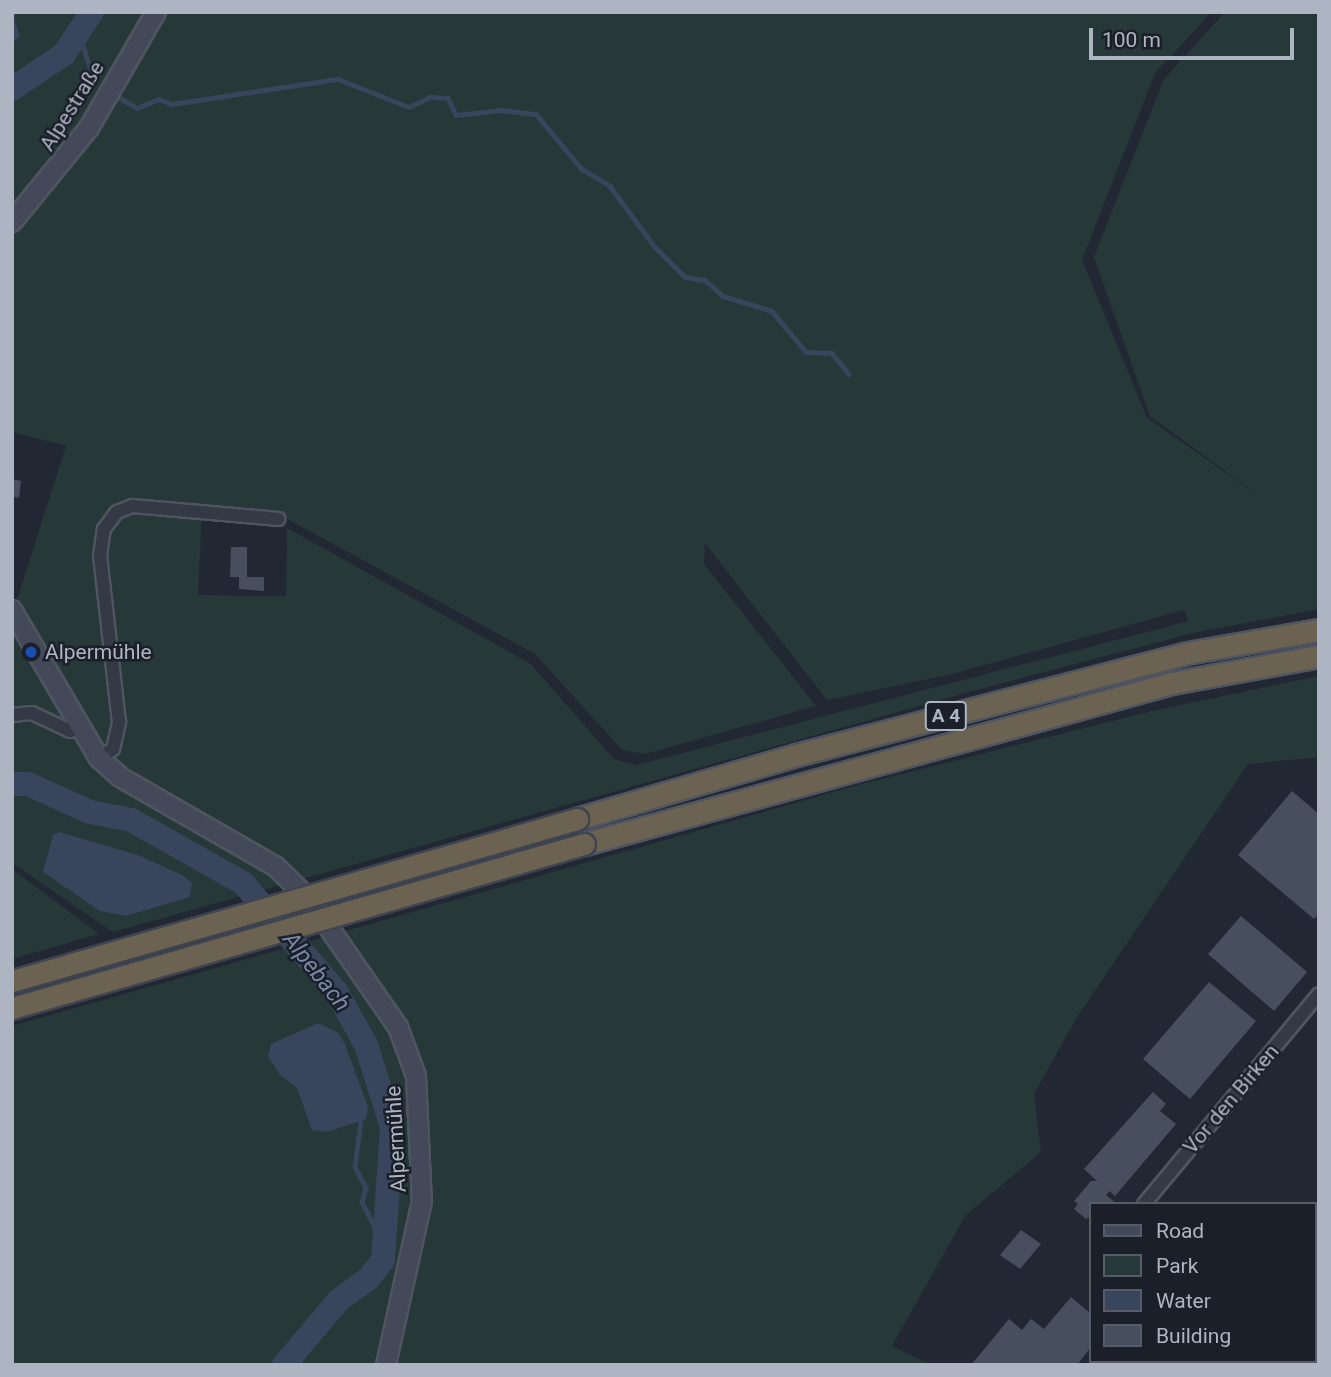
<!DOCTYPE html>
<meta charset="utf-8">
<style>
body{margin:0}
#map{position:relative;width:1331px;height:1377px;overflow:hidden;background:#212834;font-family:Roboto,sans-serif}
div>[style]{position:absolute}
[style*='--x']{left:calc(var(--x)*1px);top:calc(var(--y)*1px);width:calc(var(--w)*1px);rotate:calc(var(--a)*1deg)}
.green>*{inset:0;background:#273839}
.water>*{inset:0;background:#38455c}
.stream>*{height:4.5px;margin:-2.25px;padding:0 2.25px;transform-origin:2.25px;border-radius:2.25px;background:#38455c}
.river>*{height:24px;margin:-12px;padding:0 12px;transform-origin:12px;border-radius:12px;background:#38455c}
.building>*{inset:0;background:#474f5e}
.roads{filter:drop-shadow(2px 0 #4f5560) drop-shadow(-2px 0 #4f5560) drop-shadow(0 2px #4f5560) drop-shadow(0 -2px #4f5560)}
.minor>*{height:12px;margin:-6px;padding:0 6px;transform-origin:6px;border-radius:6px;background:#343a45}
.secondary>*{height:18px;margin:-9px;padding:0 9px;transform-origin:9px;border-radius:9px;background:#434958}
.motorway>*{height:21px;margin:-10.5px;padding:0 10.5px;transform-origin:10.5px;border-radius:10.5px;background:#6b6252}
.bridges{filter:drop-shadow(2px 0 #3f4550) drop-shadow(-2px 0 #3f4550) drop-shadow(0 2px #3f4550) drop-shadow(0 -2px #3f4550)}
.motorway-bridge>*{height:21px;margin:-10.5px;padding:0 10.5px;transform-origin:10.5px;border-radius:10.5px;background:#6b6252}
.dots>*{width:19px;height:19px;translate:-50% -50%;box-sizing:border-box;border:4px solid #1a1f2a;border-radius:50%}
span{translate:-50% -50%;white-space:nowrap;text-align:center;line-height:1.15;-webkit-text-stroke:5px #1a1f2a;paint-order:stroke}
.shield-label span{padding:2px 5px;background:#1a1f2a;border:2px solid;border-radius:5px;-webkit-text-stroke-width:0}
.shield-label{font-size:19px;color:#aeb5c2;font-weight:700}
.street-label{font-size:21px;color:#aeb5c2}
.poi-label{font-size:21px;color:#aeb5c2}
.left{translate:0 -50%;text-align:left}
.water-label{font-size:23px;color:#798aa9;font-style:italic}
.frame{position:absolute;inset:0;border:14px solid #aeb5c2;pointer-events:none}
.legend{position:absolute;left:1089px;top:1202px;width:228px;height:161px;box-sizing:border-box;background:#1a1f2a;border:2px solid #555b67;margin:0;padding:9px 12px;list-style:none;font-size:21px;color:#aeb5c2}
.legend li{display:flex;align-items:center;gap:14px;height:35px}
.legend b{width:35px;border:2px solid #555b67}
.scale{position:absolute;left:1089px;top:28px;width:205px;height:32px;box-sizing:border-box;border:4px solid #aeb5c2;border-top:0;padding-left:9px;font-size:21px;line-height:24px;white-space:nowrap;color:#aeb5c2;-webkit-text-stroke:5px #1a1f2a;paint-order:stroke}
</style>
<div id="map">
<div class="green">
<i style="clip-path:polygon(evenodd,12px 12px,1212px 12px,1155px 73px,1082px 260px,1147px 418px,1261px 497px,1150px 416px,1094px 257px,1164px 79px,1225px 12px,1319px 12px,1319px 609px,1193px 633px,980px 689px,113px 932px,12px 863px,12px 718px,31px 716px,73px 735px,101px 772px,112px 764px,82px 722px,68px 727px,34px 711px,12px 712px,12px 598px,16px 603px,66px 446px,12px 432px,12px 12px,202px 508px,282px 516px,535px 654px,622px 750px,645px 754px,816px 706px,704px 564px,705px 543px,827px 700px,948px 675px,1184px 610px,1189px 621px,637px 765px,614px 759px,531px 664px,287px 528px,286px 596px,198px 595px,202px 508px)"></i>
<i style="clip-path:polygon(1319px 676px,1319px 757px,1248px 764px,1077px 1017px,1034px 1094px,1041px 1152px,965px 1216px,892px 1346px,931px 1365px,12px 1365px,12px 1026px,862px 784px,1157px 710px)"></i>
<i style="clip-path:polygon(12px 869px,99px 934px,12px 959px)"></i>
<i style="clip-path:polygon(1195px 1361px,1251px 1361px,1254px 1365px,1188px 1365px)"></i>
</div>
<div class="water">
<i style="clip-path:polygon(59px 832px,138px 855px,182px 875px,192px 883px,190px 897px,126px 916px,100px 911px,43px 872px,53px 835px)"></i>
<i style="clip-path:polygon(318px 1023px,337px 1032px,345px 1044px,368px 1107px,366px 1119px,327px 1132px,312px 1130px,297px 1088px,280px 1075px,268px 1056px,271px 1044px)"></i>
</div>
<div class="stream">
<i style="--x:12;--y:16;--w:4;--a:-76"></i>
<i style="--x:12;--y:20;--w:16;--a:72"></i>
<i style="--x:17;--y:35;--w:7;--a:135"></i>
<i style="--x:79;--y:33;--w:49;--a:72.3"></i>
<i style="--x:120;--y:98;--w:20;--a:30"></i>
<i style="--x:137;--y:108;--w:24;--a:-22"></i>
<i style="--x:159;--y:99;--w:14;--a:21"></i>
<i style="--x:172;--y:104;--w:168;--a:-8.6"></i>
<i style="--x:338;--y:79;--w:76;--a:21.5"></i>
<i style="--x:409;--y:107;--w:23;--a:-25"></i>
<i style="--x:430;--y:97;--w:18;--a:3"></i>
<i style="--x:448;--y:98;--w:19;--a:65"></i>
<i style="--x:456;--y:115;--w:46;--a:-6.2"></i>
<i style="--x:502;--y:110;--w:34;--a:7"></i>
<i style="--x:536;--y:114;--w:72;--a:50.1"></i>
<i style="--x:582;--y:169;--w:33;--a:31"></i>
<i style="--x:610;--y:186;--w:76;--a:53.6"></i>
<i style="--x:655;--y:247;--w:42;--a:45"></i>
<i style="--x:685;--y:277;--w:20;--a:9"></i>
<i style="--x:705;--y:280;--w:24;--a:42"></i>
<i style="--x:723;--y:296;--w:51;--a:17"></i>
<i style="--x:772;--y:311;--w:53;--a:50.3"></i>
<i style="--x:806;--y:352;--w:26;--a:2"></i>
<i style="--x:832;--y:353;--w:27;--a:51"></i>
<i style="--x:361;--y:1121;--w:46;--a:97.4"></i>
<i style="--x:355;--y:1167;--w:24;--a:62"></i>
<i style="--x:366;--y:1188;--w:15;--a:106"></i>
<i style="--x:362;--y:1202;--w:48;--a:62.9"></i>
</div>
<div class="river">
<i style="--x:12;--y:89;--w:63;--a:-33.9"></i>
<i style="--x:64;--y:54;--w:50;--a:-56.3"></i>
<i style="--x:12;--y:784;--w:16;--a:0"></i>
<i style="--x:28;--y:784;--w:68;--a:24.3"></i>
<i style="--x:90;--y:812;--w:42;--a:11"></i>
<i style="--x:131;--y:820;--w:129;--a:29.4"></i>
<i style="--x:243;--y:883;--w:143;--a:49.3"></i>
<i style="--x:336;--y:991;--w:62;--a:60.9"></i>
<i style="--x:366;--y:1045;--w:86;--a:72.4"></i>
<i style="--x:392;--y:1127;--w:133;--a:93.9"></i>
<i style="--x:383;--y:1260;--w:24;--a:128"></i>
<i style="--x:368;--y:1279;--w:37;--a:144"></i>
<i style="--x:338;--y:1301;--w:84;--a:130.2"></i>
</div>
<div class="building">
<i style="clip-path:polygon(12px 479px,21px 481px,19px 498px,12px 496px)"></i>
<i style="clip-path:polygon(231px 547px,247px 547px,247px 577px,264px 577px,264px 591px,239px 589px,239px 577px,230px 577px)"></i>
<i style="clip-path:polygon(1292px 791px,1319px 814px,1319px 914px,1314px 919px,1238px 855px)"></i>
<i style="clip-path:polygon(1241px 916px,1307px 972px,1274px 1011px,1208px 954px)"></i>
<i style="clip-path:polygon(1209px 982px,1256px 1021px,1190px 1099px,1143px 1059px)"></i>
<i style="clip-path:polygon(1153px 1092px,1166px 1104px,1160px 1111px,1176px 1124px,1115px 1196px,1110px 1191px,1106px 1195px,1117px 1204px,1091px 1204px,1091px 1216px,1086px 1219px,1074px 1209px,1078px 1204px,1074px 1201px,1091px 1181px,1097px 1181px,1084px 1169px)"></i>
<i style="clip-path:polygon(1021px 1230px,1041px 1244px,1020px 1269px,1000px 1255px)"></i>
<i style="clip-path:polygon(1071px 1297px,1091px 1314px,1091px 1347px,1077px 1365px,971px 1365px,1009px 1319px,1022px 1330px,1031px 1319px,1044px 1329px)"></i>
<i style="clip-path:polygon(1315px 1311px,1319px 1365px,1308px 1365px,1306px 1361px,1315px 1361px)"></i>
</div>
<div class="roads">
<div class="minor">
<i style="--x:12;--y:715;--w:20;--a:-6"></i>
<i style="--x:32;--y:713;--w:42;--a:25.3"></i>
<i style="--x:70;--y:731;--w:10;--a:-24"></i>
<i style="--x:99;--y:758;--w:17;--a:-33"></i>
<i style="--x:113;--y:749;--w:28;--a:-77"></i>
<i style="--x:119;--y:722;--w:167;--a:-96.5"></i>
<i style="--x:100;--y:556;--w:27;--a:-82"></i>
<i style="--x:104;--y:529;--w:21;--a:-53"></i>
<i style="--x:117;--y:512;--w:17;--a:-21"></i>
<i style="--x:133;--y:506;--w:146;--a:5.1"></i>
<i style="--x:1144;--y:1204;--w:273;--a:-50.2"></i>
</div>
<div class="secondary">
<i style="--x:12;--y:222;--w:122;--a:-50.7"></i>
<i style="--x:89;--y:128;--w:134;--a:-60"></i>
<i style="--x:12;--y:610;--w:172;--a:59.6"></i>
<i style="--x:99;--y:758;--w:28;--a:42"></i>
<i style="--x:120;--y:777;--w:179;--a:29.9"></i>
<i style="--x:275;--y:866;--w:47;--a:44.1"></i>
<i style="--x:309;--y:899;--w:156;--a:55.2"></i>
<i style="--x:398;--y:1027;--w:52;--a:69.8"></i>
<i style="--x:416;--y:1076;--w:125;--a:87.3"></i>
<i style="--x:422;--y:1201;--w:168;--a:102.4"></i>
</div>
<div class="motorway">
<i style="--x:577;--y:819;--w:228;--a:-16.3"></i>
<i style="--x:796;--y:755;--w:404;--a:-14.6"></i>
<i style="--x:1187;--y:653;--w:134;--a:-9.9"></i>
<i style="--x:584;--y:844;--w:610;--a:-15.31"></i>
<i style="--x:1172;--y:683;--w:149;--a:-10.4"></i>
</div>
</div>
<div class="bridges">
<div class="motorway-bridge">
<i style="--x:12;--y:981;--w:588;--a:-16"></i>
<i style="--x:12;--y:1008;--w:595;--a:-16"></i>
</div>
</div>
<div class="dots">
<i style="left:31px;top:652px;background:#1a4fb4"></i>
</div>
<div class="shield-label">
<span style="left:946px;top:716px">A 4</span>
</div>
<div class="street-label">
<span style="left:72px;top:106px;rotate:-58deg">Alpestraße</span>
<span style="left:1231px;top:1099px;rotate:-50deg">Vor den Birken</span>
<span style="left:396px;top:1139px;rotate:-93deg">Alpermühle</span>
</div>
<div class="poi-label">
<span class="left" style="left:45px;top:652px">Alpermühle</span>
</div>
<div class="water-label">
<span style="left:316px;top:972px;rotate:52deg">Alpebach</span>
</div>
<div class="frame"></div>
<ul class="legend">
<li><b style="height:9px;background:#434958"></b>Road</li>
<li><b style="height:19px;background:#273839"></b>Park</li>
<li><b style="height:19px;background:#38455c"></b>Water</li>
<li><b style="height:19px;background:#474f5e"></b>Building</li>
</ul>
<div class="scale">100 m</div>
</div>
